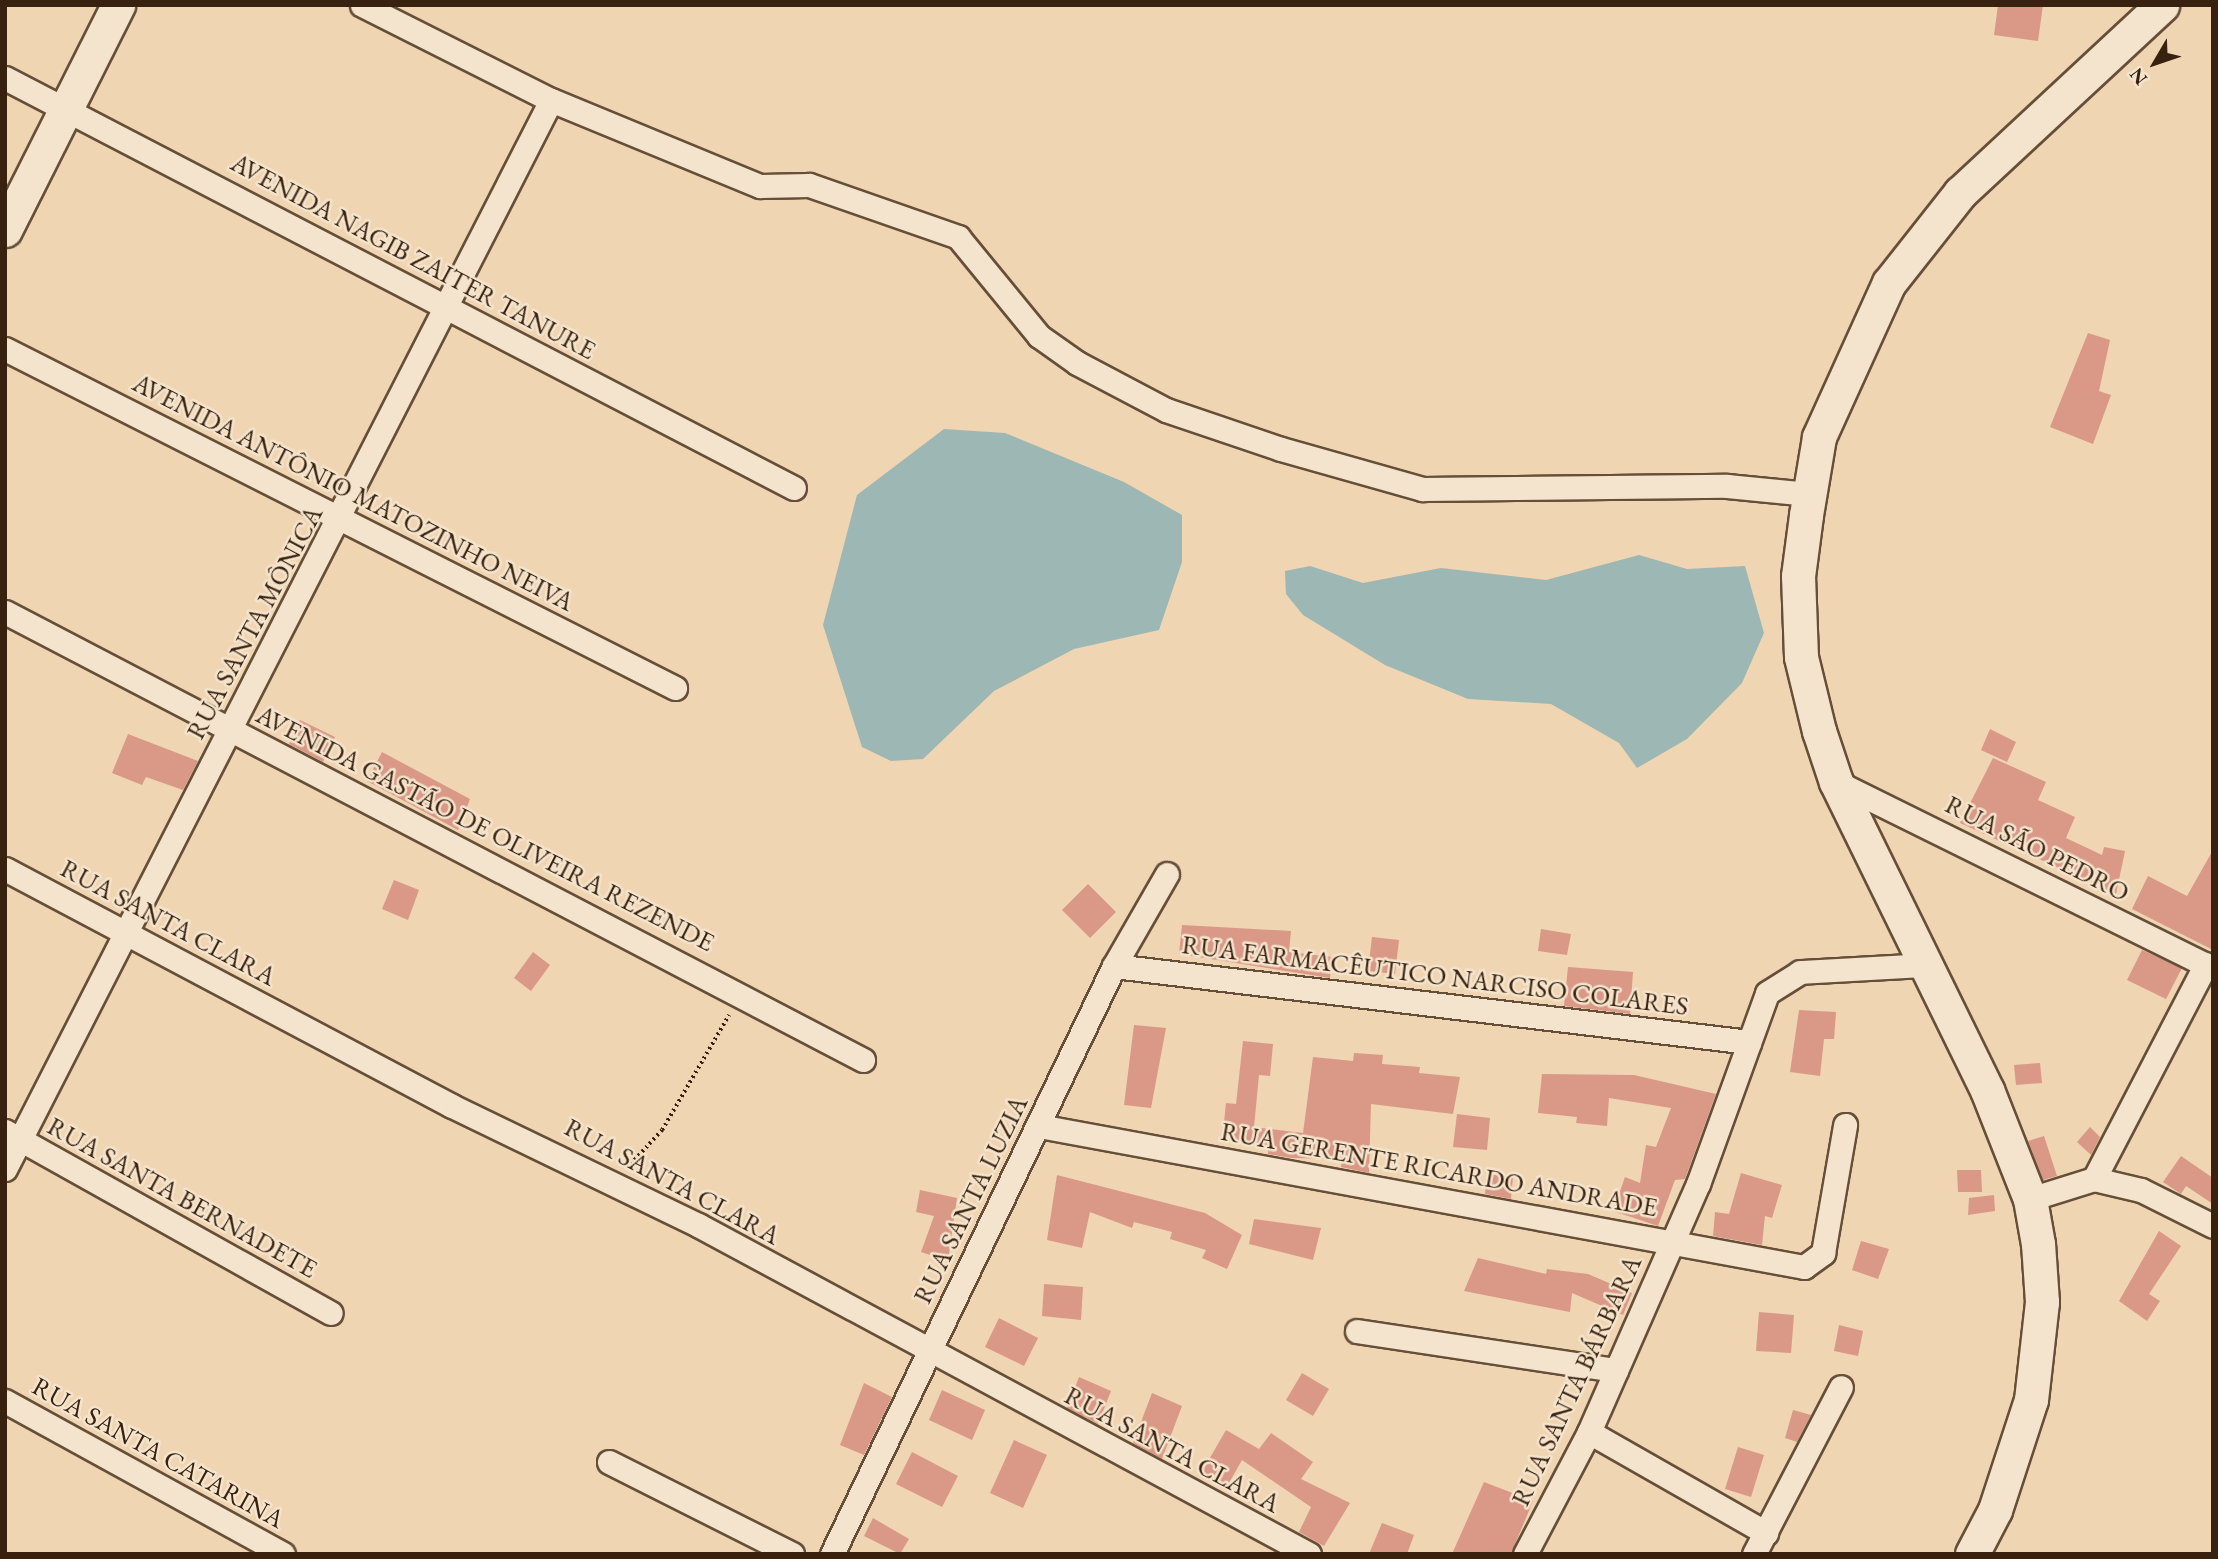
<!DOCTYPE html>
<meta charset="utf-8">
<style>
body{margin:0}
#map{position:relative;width:2218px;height:1559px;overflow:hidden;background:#efd5b2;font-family:"EB Garamond",serif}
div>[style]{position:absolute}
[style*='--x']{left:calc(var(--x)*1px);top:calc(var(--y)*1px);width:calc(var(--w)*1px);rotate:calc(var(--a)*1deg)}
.water>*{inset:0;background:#9cb7b4}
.building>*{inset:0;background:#da9887}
.path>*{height:3.5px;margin-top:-1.75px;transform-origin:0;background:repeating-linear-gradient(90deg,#38220f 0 2px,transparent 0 5.5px)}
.roads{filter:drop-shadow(2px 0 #664f38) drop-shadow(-2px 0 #664f38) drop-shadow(0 2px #664f38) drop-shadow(0 -2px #664f38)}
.street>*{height:23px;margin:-11.5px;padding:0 11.5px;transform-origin:11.5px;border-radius:11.5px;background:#f5e4cd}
.secondary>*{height:33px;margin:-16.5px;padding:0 16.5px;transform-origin:16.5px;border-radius:16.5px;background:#f5e4cd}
span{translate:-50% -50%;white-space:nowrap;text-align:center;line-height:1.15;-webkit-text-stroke:5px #f5e4cd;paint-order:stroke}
.street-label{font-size:26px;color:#38220f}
.frame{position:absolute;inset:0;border:7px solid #38220f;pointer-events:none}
.north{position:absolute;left:2120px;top:28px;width:70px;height:70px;-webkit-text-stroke:5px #f5e4cd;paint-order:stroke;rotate:231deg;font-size:19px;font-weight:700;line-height:28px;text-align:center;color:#38220f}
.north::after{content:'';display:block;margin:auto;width:24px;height:32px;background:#38220f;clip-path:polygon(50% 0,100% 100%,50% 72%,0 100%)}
</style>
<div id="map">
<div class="water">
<i style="clip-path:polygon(944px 429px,1005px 433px,1124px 482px,1182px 515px,1182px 562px,1159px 630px,1074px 649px,994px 691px,923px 759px,891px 761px,862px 747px,823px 625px,857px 495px)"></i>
<i style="clip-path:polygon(1639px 555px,1687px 569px,1745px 566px,1764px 633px,1742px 683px,1687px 739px,1637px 768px,1619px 743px,1551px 704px,1468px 699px,1385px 665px,1303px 615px,1286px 594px,1285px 571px,1310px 566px,1363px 583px,1441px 568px,1546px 580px)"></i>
</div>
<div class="building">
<i style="clip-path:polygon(1998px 5px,2043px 5px,2038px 41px,1994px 35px)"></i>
<i style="clip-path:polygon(2088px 333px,2110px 340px,2099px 391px,2111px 395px,2093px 444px,2050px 427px)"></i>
<i style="clip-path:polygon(300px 720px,335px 737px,323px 762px,289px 744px)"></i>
<i style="clip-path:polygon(1990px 729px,2016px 742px,2007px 762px,1981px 750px)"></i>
<i style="clip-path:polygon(128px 734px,198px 761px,183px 790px,146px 777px,142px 785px,112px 773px)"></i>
<i style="clip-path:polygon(382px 752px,470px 799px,458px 830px,367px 781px)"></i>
<i style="clip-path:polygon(1993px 758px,2046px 782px,2038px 800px,2075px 817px,2066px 838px,2102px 855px,2104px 847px,2125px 851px,2116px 894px,1960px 823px)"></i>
<i style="clip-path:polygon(2213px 850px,2213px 950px,2132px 909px,2148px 876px,2187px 896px)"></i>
<i style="clip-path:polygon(394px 880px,419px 890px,408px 920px,382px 909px)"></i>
<i style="clip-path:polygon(1088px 884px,1116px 912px,1090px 938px,1062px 910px)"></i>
<i style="clip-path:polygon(1182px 925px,1291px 931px,1289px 952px,1332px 957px,1330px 978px,1179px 954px)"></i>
<i style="clip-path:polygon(1541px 929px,1571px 934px,1567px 955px,1538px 951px)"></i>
<i style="clip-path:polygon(1372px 937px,1399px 940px,1395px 974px,1368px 971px)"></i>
<i style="clip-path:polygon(2142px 950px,2182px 968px,2166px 999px,2127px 980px)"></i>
<i style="clip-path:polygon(533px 952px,550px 965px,531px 991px,514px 978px)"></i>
<i style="clip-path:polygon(1568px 967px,1633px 972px,1630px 1014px,1564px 1006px)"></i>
<i style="clip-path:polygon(1799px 1010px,1836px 1012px,1834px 1039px,1824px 1039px,1820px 1076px,1790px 1072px)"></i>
<i style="clip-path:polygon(1134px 1025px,1166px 1028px,1151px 1108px,1124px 1105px)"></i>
<i style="clip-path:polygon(1243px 1041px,1273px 1044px,1270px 1076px,1259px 1075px,1254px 1127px,1303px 1133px,1313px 1057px,1353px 1061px,1354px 1053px,1383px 1055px,1382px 1064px,1420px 1067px,1419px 1073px,1460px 1077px,1453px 1114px,1371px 1104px,1369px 1173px,1341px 1167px,1342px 1159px,1291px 1158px,1268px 1154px,1268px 1146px,1222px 1141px,1226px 1103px,1236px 1104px)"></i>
<i style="clip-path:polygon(2040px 1063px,2042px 1083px,2016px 1085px,2014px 1065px)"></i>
<i style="clip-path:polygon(1542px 1074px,1634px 1075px,1716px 1094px,1685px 1179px,1675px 1180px,1658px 1226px,1613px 1211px,1625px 1177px,1640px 1183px,1646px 1145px,1656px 1147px,1671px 1108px,1609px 1098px,1607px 1126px,1576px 1123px,1577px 1117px,1538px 1113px)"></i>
<i style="clip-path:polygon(1457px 1114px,1490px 1118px,1487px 1150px,1453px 1147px)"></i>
<i style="clip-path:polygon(2090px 1127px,2100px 1137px,2091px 1155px,2077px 1142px)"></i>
<i style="clip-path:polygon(2044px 1136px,2057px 1176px,2043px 1180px,2028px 1141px)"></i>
<i style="clip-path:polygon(2181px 1156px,2213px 1178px,2213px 1204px,2186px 1186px,2181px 1194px,2163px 1182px)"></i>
<i style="clip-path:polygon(1957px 1170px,1981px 1170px,1982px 1192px,1958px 1192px)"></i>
<i style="clip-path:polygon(1741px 1173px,1782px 1185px,1772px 1218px,1765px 1216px,1762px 1245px,1713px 1236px,1715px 1212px,1729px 1214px)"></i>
<i style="clip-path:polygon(1487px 1174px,1513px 1177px,1511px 1199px,1485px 1194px)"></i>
<i style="clip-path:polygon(1057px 1175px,1205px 1213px,1242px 1235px,1227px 1269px,1202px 1258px,1206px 1250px,1170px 1239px,1172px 1232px,1134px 1222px,1132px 1228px,1090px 1212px,1082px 1248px,1047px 1240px)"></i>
<i style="clip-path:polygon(920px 1190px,957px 1198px,948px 1261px,921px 1252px,934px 1216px,916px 1212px)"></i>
<i style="clip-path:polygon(1994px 1195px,1995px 1211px,1968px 1215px,1969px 1198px)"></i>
<i style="clip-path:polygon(1254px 1219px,1321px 1228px,1313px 1260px,1249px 1244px)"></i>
<i style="clip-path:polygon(2159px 1231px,2181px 1246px,2149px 1294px,2160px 1301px,2147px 1321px,2119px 1301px)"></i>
<i style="clip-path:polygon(1861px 1241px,1889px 1249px,1878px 1279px,1852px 1270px)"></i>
<i style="clip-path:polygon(1478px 1258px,1546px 1274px,1547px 1269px,1588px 1274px,1632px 1293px,1623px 1315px,1572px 1293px,1570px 1312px,1464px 1291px)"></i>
<i style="clip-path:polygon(1044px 1284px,1083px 1287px,1081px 1320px,1042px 1316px)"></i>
<i style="clip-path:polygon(1759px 1312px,1794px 1315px,1791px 1353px,1756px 1351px)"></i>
<i style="clip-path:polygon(999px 1318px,1038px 1338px,1024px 1366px,985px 1347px)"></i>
<i style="clip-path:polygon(1839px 1325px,1863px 1331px,1858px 1356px,1834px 1351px)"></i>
<i style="clip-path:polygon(1302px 1373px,1329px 1389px,1313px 1416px,1286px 1400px)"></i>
<i style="clip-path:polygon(1079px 1377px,1111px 1391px,1098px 1424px,1067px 1408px)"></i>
<i style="clip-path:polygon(864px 1383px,892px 1397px,864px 1455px,840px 1445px)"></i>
<i style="clip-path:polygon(942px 1390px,985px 1410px,972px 1440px,929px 1420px)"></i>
<i style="clip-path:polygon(1152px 1393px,1182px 1406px,1162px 1459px,1133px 1443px)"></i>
<i style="clip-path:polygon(1793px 1410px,1811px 1415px,1797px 1442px,1785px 1438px)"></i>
<i style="clip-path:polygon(1226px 1430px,1259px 1449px,1271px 1433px,1313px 1462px,1301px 1479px,1350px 1503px,1324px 1546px,1299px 1532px,1311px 1507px,1242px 1460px,1225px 1490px,1200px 1475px)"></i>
<i style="clip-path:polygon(1014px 1440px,1047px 1455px,1023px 1508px,990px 1493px)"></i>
<i style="clip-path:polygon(1738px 1447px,1764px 1455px,1751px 1497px,1725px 1489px)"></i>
<i style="clip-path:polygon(912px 1452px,958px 1476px,942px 1507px,896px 1484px)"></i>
<i style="clip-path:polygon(1484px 1482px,1533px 1501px,1511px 1554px,1452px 1554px)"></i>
<i style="clip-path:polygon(873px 1518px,909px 1539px,900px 1554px,864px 1536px)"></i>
<i style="clip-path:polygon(1382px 1523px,1414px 1535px,1407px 1554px,1369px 1554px)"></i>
</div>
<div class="path">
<i style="--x:627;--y:1168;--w:52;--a:-47.4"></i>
<i style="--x:662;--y:1130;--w:133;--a:-59.8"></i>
</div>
<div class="roads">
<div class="street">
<i style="--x:362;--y:5;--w:212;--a:26.7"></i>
<i style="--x:551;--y:100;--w:226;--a:22.4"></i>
<i style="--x:760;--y:186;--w:49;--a:-1.2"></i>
<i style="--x:809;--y:185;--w:158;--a:19.2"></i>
<i style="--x:958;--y:237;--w:128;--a:50.7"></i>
<i style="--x:1039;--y:336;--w:47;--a:35.4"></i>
<i style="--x:1077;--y:363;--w:101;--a:27.8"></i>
<i style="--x:1166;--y:410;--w:121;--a:18.7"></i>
<i style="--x:1281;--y:449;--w:147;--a:15.8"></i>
<i style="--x:1422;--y:489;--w:305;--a:-0.6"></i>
<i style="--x:1727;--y:486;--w:82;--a:5.6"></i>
<i style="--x:5;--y:78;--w:889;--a:27.46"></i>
<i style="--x:5;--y:349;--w:751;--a:26.84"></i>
<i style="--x:5;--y:612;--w:968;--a:27.57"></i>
<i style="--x:1836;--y:782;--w:420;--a:26.3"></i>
<i style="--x:5;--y:869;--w:506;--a:27.93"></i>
<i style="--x:452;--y:1106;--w:273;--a:25.8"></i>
<i style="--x:698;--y:1225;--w:694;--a:28.3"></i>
<i style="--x:1114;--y:966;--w:640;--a:6.82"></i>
<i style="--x:1039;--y:1126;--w:778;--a:10.44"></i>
<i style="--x:1804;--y:1267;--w:24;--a:-36"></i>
<i style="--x:1823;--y:1253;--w:130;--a:-80.2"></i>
<i style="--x:5;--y:1131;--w:373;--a:29.2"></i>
<i style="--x:5;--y:1169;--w:1200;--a:-62.94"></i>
<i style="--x:2094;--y:1179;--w:48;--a:13.2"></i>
<i style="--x:2141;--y:1190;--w:80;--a:26.6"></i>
<i style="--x:2030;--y:1199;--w:67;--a:-17.4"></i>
<i style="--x:2094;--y:1179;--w:242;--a:-62.5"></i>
<i style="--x:1357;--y:1331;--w:262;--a:8.6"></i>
<i style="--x:5;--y:1401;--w:317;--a:28.8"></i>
<i style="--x:1589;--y:1432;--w:204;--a:29.7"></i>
<i style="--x:609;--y:1462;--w:205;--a:26.7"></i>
<i style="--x:832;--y:1554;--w:652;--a:-64.38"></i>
<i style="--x:1114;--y:966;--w:106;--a:-60.1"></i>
<i style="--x:1525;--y:1554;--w:138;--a:-62.3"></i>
<i style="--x:1589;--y:1432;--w:271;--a:-66.3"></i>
<i style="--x:1698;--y:1184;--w:203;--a:-70.1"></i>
<i style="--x:1767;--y:993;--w:39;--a:-32"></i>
<i style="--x:1800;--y:972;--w:125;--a:-3.2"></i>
<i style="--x:1754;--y:1554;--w:188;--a:-62.5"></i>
</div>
<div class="secondary">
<i style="--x:5;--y:230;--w:252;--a:-63.3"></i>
<i style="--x:1972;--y:1554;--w:50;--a:-62.4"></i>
<i style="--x:1995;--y:1510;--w:116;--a:-71.9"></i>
<i style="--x:2031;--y:1400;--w:99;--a:-83.6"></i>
<i style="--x:2042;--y:1302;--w:58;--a:-93.9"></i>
<i style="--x:2038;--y:1244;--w:46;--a:-100.1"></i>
<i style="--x:2030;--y:1199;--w:117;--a:-111.5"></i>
<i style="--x:1987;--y:1090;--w:343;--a:-116.1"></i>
<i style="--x:1836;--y:782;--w:54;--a:-108.4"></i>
<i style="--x:1819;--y:731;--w:76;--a:-103.7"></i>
<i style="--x:1801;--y:657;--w:81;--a:-92.1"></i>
<i style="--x:1798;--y:576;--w:62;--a:-82.5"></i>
<i style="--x:1806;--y:515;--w:79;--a:-80.5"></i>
<i style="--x:1819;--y:437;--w:169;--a:-65.6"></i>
<i style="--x:1889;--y:283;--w:115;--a:-51.7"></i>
<i style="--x:1960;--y:193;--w:276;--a:-42.9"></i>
</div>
</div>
<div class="street-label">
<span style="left:413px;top:257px;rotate:28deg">AVENIDA NAGIB ZAITER TANURE</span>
<span style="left:353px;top:493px;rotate:27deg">AVENIDA ANTÔNIO MATOZINHO NEIVA</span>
<span style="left:255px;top:623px;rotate:-62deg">RUA SANTA MÔNICA</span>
<span style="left:485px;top:829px;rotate:27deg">AVENIDA GASTÃO DE OLIVEIRA REZENDE</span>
<span style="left:2037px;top:849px;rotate:27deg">RUA SÃO PEDRO</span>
<span style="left:168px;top:923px;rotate:28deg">RUA SANTA CLARA</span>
<span style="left:1435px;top:976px;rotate:7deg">RUA FARMACÊUTICO NARCISO COLARES</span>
<span style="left:1439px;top:1170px;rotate:10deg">RUA GERENTE RICARDO ANDRADE</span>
<span style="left:672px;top:1182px;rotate:28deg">RUA SANTA CLARA</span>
<span style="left:182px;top:1198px;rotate:29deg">RUA SANTA BERNADETE</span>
<span style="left:971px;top:1200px;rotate:-64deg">RUA SANTA LUZIA</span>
<span style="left:1577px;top:1381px;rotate:-65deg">RUA SANTA BÁRBARA</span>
<span style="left:1172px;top:1450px;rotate:28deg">RUA SANTA CLARA</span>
<span style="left:158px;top:1453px;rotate:29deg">RUA SANTA CATARINA</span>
</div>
<div class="frame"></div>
<div class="north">N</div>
</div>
